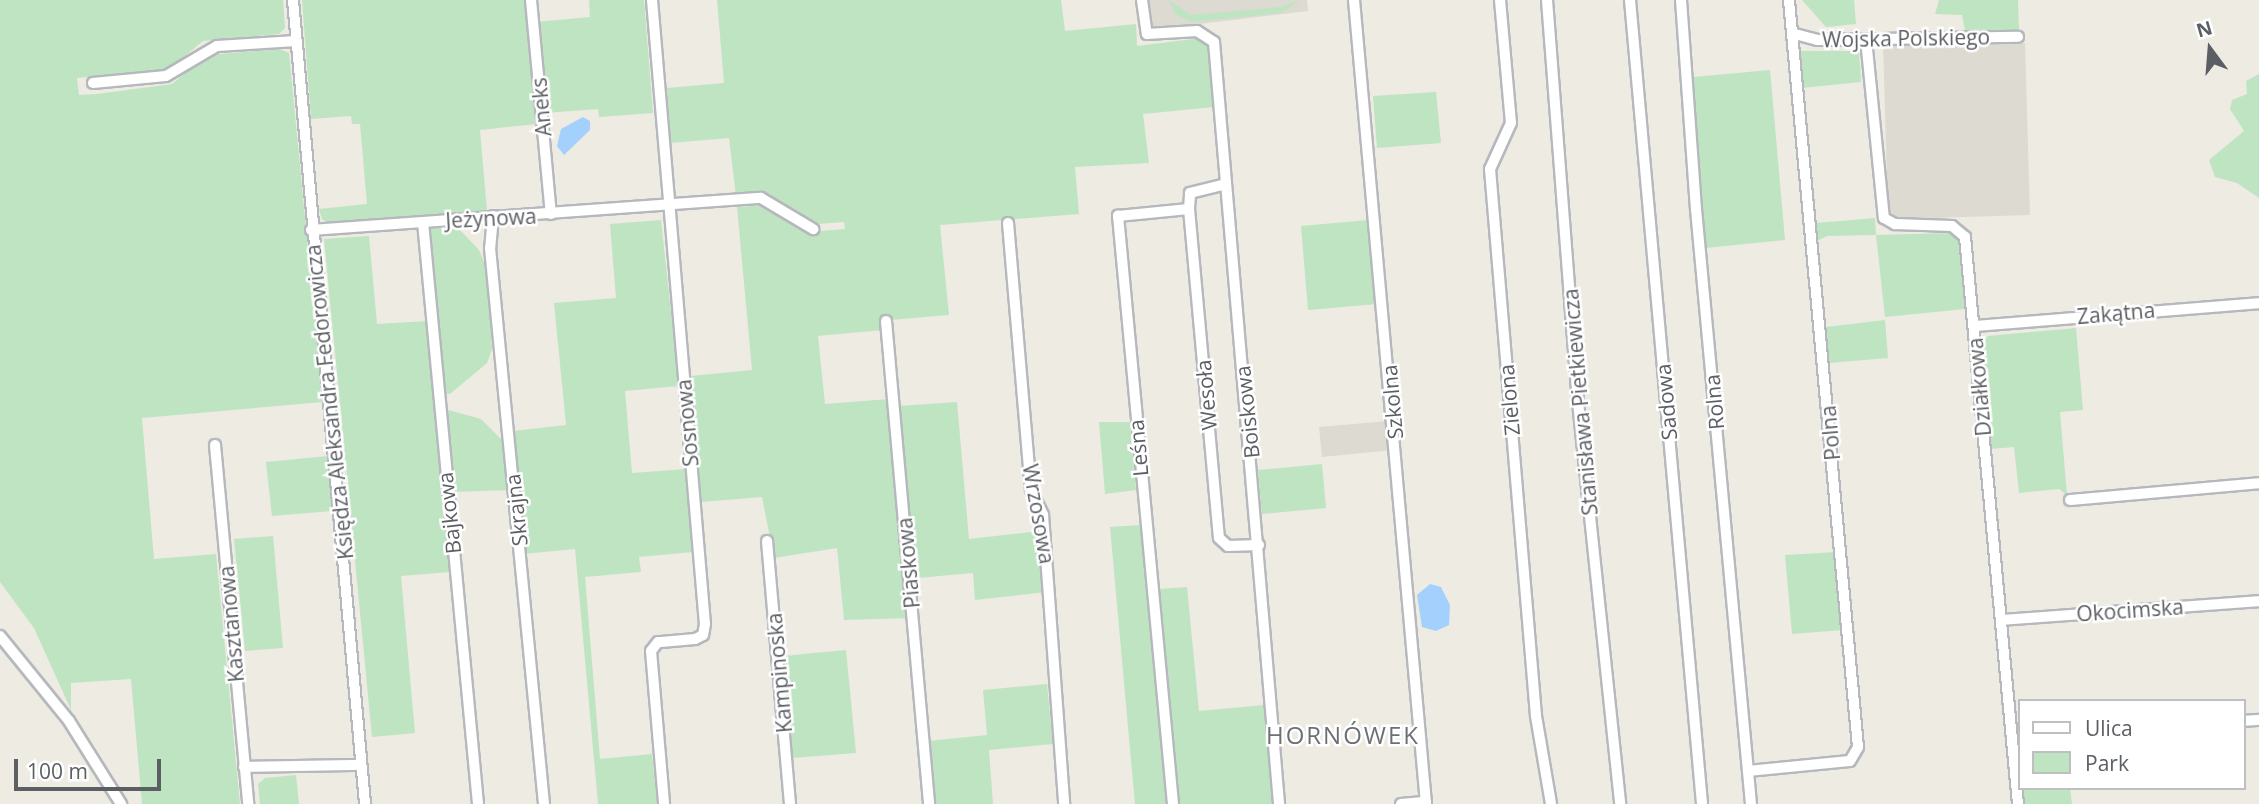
<!DOCTYPE html>
<meta charset="utf-8">
<style>
body{margin:0}
#map{position:relative;width:2259px;height:804px;overflow:hidden;background:#edebe2;font-family:"Open Sans",sans-serif}
div>[style]{position:absolute}
[style*='--x']{left:calc(var(--x)*1px);top:calc(var(--y)*1px);width:calc(var(--w)*1px);rotate:calc(var(--a)*1deg)}
.education>*{inset:0;background:#dddad1}
.green>*{inset:0;background:#bfe4c2}
.water>*{inset:0;background:#a3d0fc}
.roads{filter:drop-shadow(2px 0 #b5b8bc) drop-shadow(-2px 0 #b5b8bc) drop-shadow(0 2px #b5b8bc) drop-shadow(0 -2px #b5b8bc)}
.minor>*{height:10px;margin:-5px;padding:0 5px;transform-origin:5px;border-radius:5px;background:#fff}
span{translate:-50% -50%;white-space:nowrap;text-align:center;line-height:1.15;-webkit-text-stroke:5px #fff;paint-order:stroke}
.street-label{font-size:21px;color:#5b5e63}
.quarter-label{font-size:24px;color:#6c7075;letter-spacing:2px}
.legend{position:absolute;left:2018px;top:699px;width:228px;height:91px;box-sizing:border-box;background:#fff;border:2px solid #bdbfc1;margin:0;padding:9px 12px;list-style:none;font-size:21px;color:#5b5e63}
.legend li{display:flex;align-items:center;gap:14px;height:35px}
.legend b{width:35px;border:2px solid #bdbfc1}
.north{position:absolute;left:2175px;top:14px;width:70px;height:70px;-webkit-text-stroke:5px #fff;paint-order:stroke;rotate:344deg;font-size:19px;font-weight:700;line-height:28px;text-align:center;color:#5b5e63}
.north::after{content:'';display:block;margin:auto;width:24px;height:32px;background:#5b5e63;clip-path:polygon(50% 0,100% 100%,50% 72%,0 100%)}
.scale{position:absolute;left:14px;top:759px;width:147px;height:32px;box-sizing:border-box;border:4px solid #5b5e63;border-top:0;padding-left:9px;font-size:21px;line-height:24px;white-space:nowrap;color:#5b5e63;-webkit-text-stroke:5px #fff;paint-order:stroke}
</style>
<div id="map">
<div class="education">
<i style="clip-path:polygon(1148px 0,1307px 0,1308px 11px,1158px 29px,1150px 23px)"></i>
<i style="clip-path:polygon(2025px 43px,2030px 215px,1898px 219px,1888px 209px,1883px 45px)"></i>
<i style="clip-path:polygon(1388px 421px,1392px 450px,1322px 457px,1319px 427px)"></i>
</div>
<div class="green">
<i style="clip-path:polygon(0 0,283px 0,285px 28px,279px 34px,203px 41px,168px 70px,77px 78px,79px 95px,97px 94px,172px 84px,207px 55px,280px 49px,289px 53px,323px 402px,142px 418px,154px 559px,216px 554px,240px 804px,142px 804px,131px 679px,71px 683px,71px 710px,34px 628px,0 582px)"></i>
<i style="clip-path:polygon(302px 0,526px 0,537px 124px,480px 130px,487px 211px,330px 225px,322px 219px,319px 209px,367px 204px,360px 124px,352px 124px,351px 116px,311px 119px)"></i>
<i style="clip-path:polygon(589px 0,644px 0,653px 113px,599px 117px,598px 109px,545px 113px,536px 22px,590px 17px)"></i>
<i style="clip-path:polygon(717px 0,1061px 0,1065px 31px,1136px 24px,1137px 46px,1201px 38px,1208px 45px,1214px 107px,1143px 114px,1149px 163px,1075px 167px,1079px 214px,940px 225px,949px 315px,890px 320px,883px 330px,818px 336px,825px 404px,889px 399px,898px 406px,957px 402px,969px 539px,1039px 531px,1046px 592px,975px 600px,973px 573px,906px 579px,910px 618px,844px 620px,837px 548px,774px 558px,762px 497px,701px 502px,691px 376px,752px 370px,737px 207px,763px 205px,807px 232px,845px 229px,844px 222px,819px 224px,766px 193px,736px 196px,729px 138px,671px 143px,667px 88px,724px 83px)"></i>
<i style="clip-path:polygon(1169px 0,1191px 15px,1280px 7px,1301px 0,1281px 13px,1191px 22px,1175px 14px)"></i>
<i style="clip-path:polygon(1802px 0,1854px 0,1856px 24px,1826px 27px)"></i>
<i style="clip-path:polygon(1939px 0,2018px 0,2019px 30px,1965px 30px,1962px 15px,1935px 14px)"></i>
<i style="clip-path:polygon(1798px 51px,1859px 51px,1861px 82px,1802px 88px)"></i>
<i style="clip-path:polygon(1770px 70px,1785px 240px,1706px 248px,1693px 77px)"></i>
<i style="clip-path:polygon(2259px 74px,2259px 198px,2237px 183px,2215px 177px,2209px 160px,2244px 131px,2230px 109px,2232px 100px,2247px 94px,2246px 81px)"></i>
<i style="clip-path:polygon(1436px 92px,1441px 143px,1377px 148px,1373px 96px)"></i>
<i style="clip-path:polygon(1875px 218px,1876px 235px,1952px 233px,1958px 239px,1965px 309px,1885px 317px,1876px 235px,1827px 236px,1817px 241px,1816px 223px)"></i>
<i style="clip-path:polygon(661px 220px,679px 386px,625px 391px,632px 473px,686px 469px,693px 552px,639px 557px,641px 572px,585px 577px,600px 759px,652px 754px,657px 804px,598px 804px,575px 549px,523px 554px,513px 431px,566px 425px,554px 303px,616px 298px,610px 224px)"></i>
<i style="clip-path:polygon(1369px 220px,1377px 304px,1308px 310px,1301px 226px)"></i>
<i style="clip-path:polygon(429px 227px,460px 230px,479px 250px,487px 269px,492px 349px,487px 363px,450px 394px,443px 392px)"></i>
<i style="clip-path:polygon(369px 236px,377px 324px,427px 321px,450px 572px,401px 576px,415px 733px,372px 737px,324px 239px)"></i>
<i style="clip-path:polygon(1885px 320px,1888px 358px,1829px 363px,1826px 327px)"></i>
<i style="clip-path:polygon(2076px 328px,2083px 410px,2060px 412px,2067px 495px,2059px 489px,2019px 493px,2014px 447px,1991px 449px,1981px 344px,1988px 336px)"></i>
<i style="clip-path:polygon(445px 409px,481px 419px,504px 442px,510px 490px,452px 492px)"></i>
<i style="clip-path:polygon(1099px 422px,1130px 422px,1136px 490px,1105px 494px)"></i>
<i style="clip-path:polygon(328px 456px,332px 511px,272px 516px,266px 462px)"></i>
<i style="clip-path:polygon(1322px 464px,1326px 508px,1262px 514px,1258px 470px)"></i>
<i style="clip-path:polygon(1141px 525px,1153px 626px,1168px 804px,1135px 804px,1110px 527px)"></i>
<i style="clip-path:polygon(273px 536px,283px 648px,245px 651px,234px 539px)"></i>
<i style="clip-path:polygon(1836px 552px,1843px 630px,1792px 634px,1785px 555px)"></i>
<i style="clip-path:polygon(1187px 587px,1199px 711px,1264px 705px,1274px 804px,1178px 804px,1158px 589px)"></i>
<i style="clip-path:polygon(846px 650px,856px 753px,792px 758px,783px 656px)"></i>
<i style="clip-path:polygon(1047px 684px,1053px 744px,989px 750px,993px 804px,934px 804px,928px 741px,987px 735px,983px 690px)"></i>
<i style="clip-path:polygon(296px 775px,299px 804px,260px 804px,258px 784px,265px 778px)"></i>
<i style="clip-path:polygon(2023px 788px,2070px 788px,2072px 804px,2025px 804px)"></i>
</div>
<div class="water">
<i style="clip-path:polygon(583px 117px,590px 121px,590px 130px,564px 155px,557px 146px,561px 129px)"></i>
<i style="clip-path:polygon(1430px 584px,1441px 587px,1450px 605px,1449px 625px,1436px 631px,1422px 627px,1417px 595px)"></i>
</div>
<div class="roads">
<div class="minor">
<i style="--x:293;--y:0;--w:807;--a:84.88"></i>
<i style="--x:531;--y:0;--w:215;--a:84.7"></i>
<i style="--x:652;--y:0;--w:626;--a:85.15"></i>
<i style="--x:705;--y:624;--w:11;--a:100"></i>
<i style="--x:703;--y:635;--w:9;--a:153"></i>
<i style="--x:695;--y:639;--w:37;--a:175"></i>
<i style="--x:658;--y:642;--w:11;--a:128"></i>
<i style="--x:651;--y:651;--w:154;--a:85.1"></i>
<i style="--x:1142;--y:0;--w:34;--a:82"></i>
<i style="--x:1147;--y:34;--w:50;--a:-3.4"></i>
<i style="--x:1197;--y:31;--w:20;--a:33"></i>
<i style="--x:1214;--y:42;--w:765;--a:85.12"></i>
<i style="--x:1354;--y:0;--w:807;--a:84.88"></i>
<i style="--x:1500;--y:0;--w:123;--a:84.9"></i>
<i style="--x:1511;--y:123;--w:51;--a:114.5"></i>
<i style="--x:1490;--y:169;--w:549;--a:85.19"></i>
<i style="--x:1536;--y:716;--w:89;--a:80.3"></i>
<i style="--x:1547;--y:0;--w:403;--a:85.6"></i>
<i style="--x:1578;--y:402;--w:404;--a:84"></i>
<i style="--x:1630;--y:0;--w:807;--a:84.88"></i>
<i style="--x:1681;--y:0;--w:210;--a:85.9"></i>
<i style="--x:1696;--y:209;--w:598;--a:84.72"></i>
<i style="--x:1795;--y:34;--w:23;--a:15"></i>
<i style="--x:1817;--y:40;--w:201;--a:-0.9"></i>
<i style="--x:1866;--y:39;--w:180;--a:84.3"></i>
<i style="--x:1884;--y:218;--w:13;--a:29"></i>
<i style="--x:1895;--y:224;--w:57;--a:2"></i>
<i style="--x:1952;--y:226;--w:17;--a:40"></i>
<i style="--x:1965;--y:237;--w:569;--a:84.66"></i>
<i style="--x:93;--y:83;--w:73;--a:-5.5"></i>
<i style="--x:166;--y:76;--w:59;--a:-30.5"></i>
<i style="--x:217;--y:46;--w:79;--a:-3.6"></i>
<i style="--x:1189;--y:209;--w:330;--a:84.8"></i>
<i style="--x:1219;--y:538;--w:12;--a:42"></i>
<i style="--x:1228;--y:546;--w:31;--a:-2"></i>
<i style="--x:493;--y:216;--w:32;--a:95"></i>
<i style="--x:490;--y:248;--w:559;--a:84.45"></i>
<i style="--x:423;--y:222;--w:585;--a:84.6"></i>
<i style="--x:1008;--y:223;--w:268;--a:85.1"></i>
<i style="--x:1031;--y:490;--w:28;--a:64"></i>
<i style="--x:1043;--y:515;--w:290;--a:85.8"></i>
<i style="--x:311;--y:230;--w:451;--a:-4.1"></i>
<i style="--x:761;--y:198;--w:61;--a:30.8"></i>
<i style="--x:886;--y:321;--w:485;--a:84.9"></i>
<i style="--x:1974;--y:326;--w:286;--a:-4.6"></i>
<i style="--x:215;--y:445;--w:361;--a:84.7"></i>
<i style="--x:2070;--y:500;--w:190;--a:-5.1"></i>
<i style="--x:767;--y:541;--w:264;--a:85"></i>
<i style="--x:2001;--y:620;--w:259;--a:-4.2"></i>
<i style="--x:0;--y:636;--w:109;--a:50.9"></i>
<i style="--x:69;--y:721;--w:98;--a:57.9"></i>
<i style="--x:2243;--y:721;--w:16;--a:-4"></i>
<i style="--x:244;--y:767;--w:117;--a:-1"></i>
<i style="--x:1748;--y:771;--w:102;--a:-5.6"></i>
<i style="--x:1850;--y:761;--w:16;--a:-60"></i>
<i style="--x:1858;--y:747;--w:750;--a:-95.28"></i>
<i style="--x:1173;--y:804;--w:591;--a:-95.34"></i>
<i style="--x:1118;--y:216;--w:71;--a:-5.6"></i>
<i style="--x:1189;--y:209;--w:16;--a:-86"></i>
<i style="--x:1190;--y:193;--w:36;--a:-14"></i>
<i style="--x:1401;--y:804;--w:25;--a:-5"></i>
</div>
</div>
<div class="street-label">
<span style="left:1906px;top:38px;rotate:-1deg">Wojska Polskiego</span>
<span style="left:541px;top:107px;rotate:-95deg">Aneks</span>
<span style="left:491px;top:218px;rotate:-3deg">Jeżynowa</span>
<span style="left:2116px;top:313px;rotate:-5deg">Zakątna</span>
<span style="left:1979px;top:387px;rotate:-95deg">Działkowa</span>
<span style="left:1206px;top:395px;rotate:-95deg">Wesoła</span>
<span style="left:1509px;top:400px;rotate:-95deg">Zielona</span>
<span style="left:329px;top:402px;rotate:-96deg">Księdza Aleksandra Fedorowicza</span>
<span style="left:1392px;top:402px;rotate:-95deg">Szkolna</span>
<span style="left:1580px;top:402px;rotate:-95deg">Stanisława Pietkiewicza</span>
<span style="left:1666px;top:402px;rotate:-95deg">Sadowa</span>
<span style="left:1714px;top:402px;rotate:-95deg">Rolna</span>
<span style="left:1247px;top:412px;rotate:-96deg">Boiskowa</span>
<span style="left:687px;top:423px;rotate:-95deg">Sosnowa</span>
<span style="left:1830px;top:433px;rotate:-95deg">Polna</span>
<span style="left:1138px;top:448px;rotate:-95deg">Leśna</span>
<span style="left:516px;top:510px;rotate:-96deg">Skrajna</span>
<span style="left:449px;top:513px;rotate:-96deg">Bajkowa</span>
<span style="left:1039px;top:514px;rotate:80deg">Wrzosowa</span>
<span style="left:908px;top:563px;rotate:-95deg">Piaskowa</span>
<span style="left:2130px;top:610px;rotate:-4deg">Okocimska</span>
<span style="left:231px;top:624px;rotate:-95deg">Kasztanowa</span>
<span style="left:779px;top:673px;rotate:-95deg">Kampinoska</span>
</div>
<div class="quarter-label">
<span style="left:1343px;top:735px">HORNÓWEK</span>
</div>
<ul class="legend">
<li><b style="height:9px;background:#fff"></b>Ulica</li>
<li><b style="height:19px;background:#bfe4c2"></b>Park</li>
</ul>
<div class="north">N</div>
<div class="scale">100 m</div>
</div>
